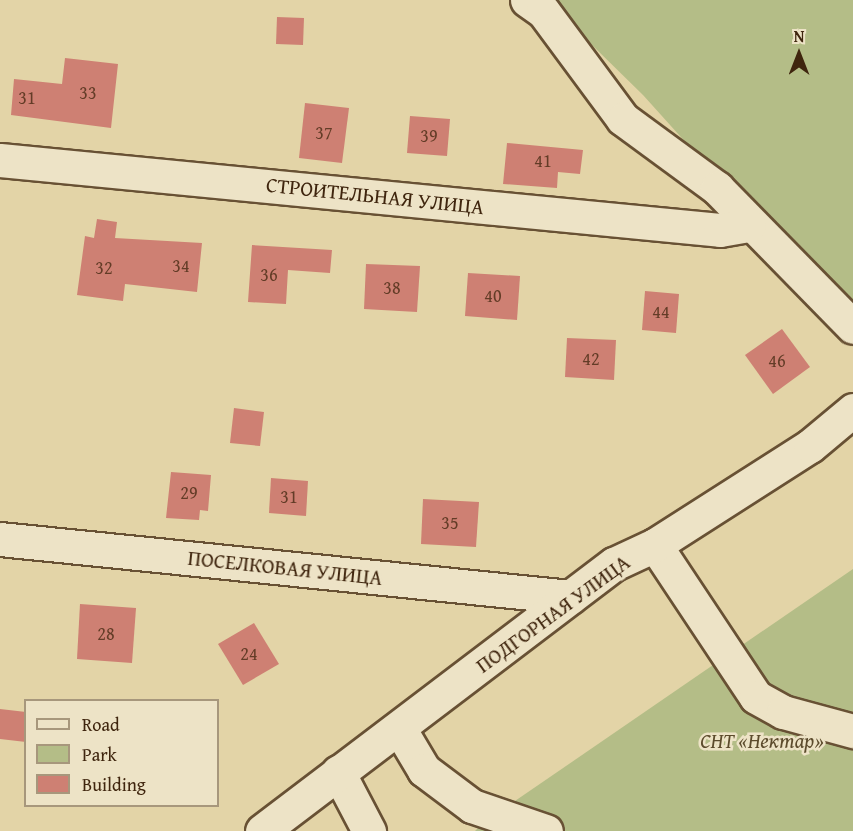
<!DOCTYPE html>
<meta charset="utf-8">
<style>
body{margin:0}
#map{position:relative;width:853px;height:831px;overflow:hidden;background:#e3d4a7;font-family:"Gentium Book Plus",serif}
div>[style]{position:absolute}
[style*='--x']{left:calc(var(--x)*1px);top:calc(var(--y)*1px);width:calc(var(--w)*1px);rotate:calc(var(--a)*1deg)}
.green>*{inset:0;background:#b4bd87}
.building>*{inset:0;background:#ce8073}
.roads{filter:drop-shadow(2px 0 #685134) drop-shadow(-2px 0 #685134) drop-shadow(0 2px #685134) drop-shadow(0 -2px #685134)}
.minor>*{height:33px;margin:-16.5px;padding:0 16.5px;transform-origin:16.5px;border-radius:16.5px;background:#ede3c6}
span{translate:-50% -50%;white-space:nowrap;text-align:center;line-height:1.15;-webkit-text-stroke:5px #ede3c6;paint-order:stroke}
.number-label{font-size:18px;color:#633c27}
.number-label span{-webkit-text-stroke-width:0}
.street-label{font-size:21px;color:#3f250e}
.park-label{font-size:21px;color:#5c4b2c;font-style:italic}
.legend{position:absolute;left:24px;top:699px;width:195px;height:108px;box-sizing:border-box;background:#ede3c6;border:2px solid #a7977c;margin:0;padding:8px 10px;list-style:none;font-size:18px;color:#3f250e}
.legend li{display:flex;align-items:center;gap:12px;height:30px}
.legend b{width:30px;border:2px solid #a7977c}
.north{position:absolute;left:769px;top:24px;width:60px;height:60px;-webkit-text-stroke:4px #ede3c6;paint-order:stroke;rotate:0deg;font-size:16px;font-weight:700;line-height:24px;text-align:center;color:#3f250e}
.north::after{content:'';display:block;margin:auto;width:21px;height:27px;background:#3f250e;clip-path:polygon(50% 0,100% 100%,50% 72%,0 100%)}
</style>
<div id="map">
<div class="green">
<i style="clip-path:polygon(546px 0,853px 0,853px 305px,734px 196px,643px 95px)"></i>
<i style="clip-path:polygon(853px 569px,853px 831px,475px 831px,483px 823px)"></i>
</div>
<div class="building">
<i style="clip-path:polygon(277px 17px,304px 18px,303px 45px,276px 44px)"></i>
<i style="clip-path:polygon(65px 58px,118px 64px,111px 128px,11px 115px,14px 79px,62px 84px)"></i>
<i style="clip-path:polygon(305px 103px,349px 108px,342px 163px,299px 158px)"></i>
<i style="clip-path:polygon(410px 116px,450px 119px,447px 156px,407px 153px)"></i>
<i style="clip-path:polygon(507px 143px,583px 150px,580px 174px,558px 172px,557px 188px,503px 184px)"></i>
<i style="clip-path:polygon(97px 219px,117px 222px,115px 238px,202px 243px,197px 292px,125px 284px,123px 301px,77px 295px,85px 236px,94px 238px)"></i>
<i style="clip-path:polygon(252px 245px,332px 250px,330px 273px,288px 270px,286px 304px,248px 302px)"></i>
<i style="clip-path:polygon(366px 264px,420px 266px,417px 312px,364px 309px)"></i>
<i style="clip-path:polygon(468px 273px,520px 276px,517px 320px,465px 316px)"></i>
<i style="clip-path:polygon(645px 291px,679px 294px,676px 333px,642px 330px)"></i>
<i style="clip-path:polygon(782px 329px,810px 367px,773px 394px,745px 355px)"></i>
<i style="clip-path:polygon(567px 338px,616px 340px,614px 380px,565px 377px)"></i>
<i style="clip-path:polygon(234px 408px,264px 412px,260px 446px,230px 443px)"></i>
<i style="clip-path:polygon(171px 472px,211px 475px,208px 511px,200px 510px,199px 520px,166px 518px)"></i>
<i style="clip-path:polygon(271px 478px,308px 481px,306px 516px,269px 513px)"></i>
<i style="clip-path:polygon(423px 499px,479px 502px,476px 547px,421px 544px)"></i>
<i style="clip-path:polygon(80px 604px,136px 608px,132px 663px,77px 659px)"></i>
<i style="clip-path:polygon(254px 623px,279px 664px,243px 685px,218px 644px)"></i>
<i style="clip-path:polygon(0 709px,26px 712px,26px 742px,0 739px)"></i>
</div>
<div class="roads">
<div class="minor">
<i style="--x:527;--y:0;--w:19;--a:35"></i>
<i style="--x:543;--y:11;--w:134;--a:53.5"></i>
<i style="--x:623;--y:119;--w:117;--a:36.3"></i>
<i style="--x:717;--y:188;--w:194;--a:45.6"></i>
<i style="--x:0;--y:160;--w:723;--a:5.55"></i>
<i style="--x:720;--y:230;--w:29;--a:-10"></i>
<i style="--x:0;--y:539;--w:573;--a:5.81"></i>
<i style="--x:655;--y:545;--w:182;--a:56.4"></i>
<i style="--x:756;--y:697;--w:31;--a:29"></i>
<i style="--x:783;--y:712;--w:73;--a:15.2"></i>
<i style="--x:399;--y:728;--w:49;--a:59.2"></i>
<i style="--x:424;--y:770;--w:60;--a:36.9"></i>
<i style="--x:472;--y:806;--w:78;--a:18.7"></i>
<i style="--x:338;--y:772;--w:67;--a:62.3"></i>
<i style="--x:262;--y:831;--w:442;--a:-37.2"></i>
<i style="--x:614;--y:564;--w:45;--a:-24.9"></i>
<i style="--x:655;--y:545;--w:184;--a:-32.6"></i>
<i style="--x:810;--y:446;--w:56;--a:-39.9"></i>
</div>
</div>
<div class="number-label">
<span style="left:88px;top:93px">33</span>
<span style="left:27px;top:98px">31</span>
<span style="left:324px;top:133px">37</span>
<span style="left:429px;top:136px">39</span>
<span style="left:543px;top:161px">41</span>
<span style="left:181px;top:266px">34</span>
<span style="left:104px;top:268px">32</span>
<span style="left:269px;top:275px">36</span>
<span style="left:392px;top:288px">38</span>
<span style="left:493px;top:296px">40</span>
<span style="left:661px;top:312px">44</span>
<span style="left:591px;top:359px">42</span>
<span style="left:777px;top:361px">46</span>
<span style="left:189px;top:493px">29</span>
<span style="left:289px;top:497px">31</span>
<span style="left:450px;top:523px">35</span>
<span style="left:106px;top:634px">28</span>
<span style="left:249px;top:654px">24</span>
</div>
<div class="street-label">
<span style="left:375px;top:196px;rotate:6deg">СТРОИТЕЛЬНАЯ УЛИЦА</span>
<span style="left:285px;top:568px;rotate:6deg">ПОСЕЛКОВАЯ УЛИЦА</span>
<span style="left:553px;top:614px;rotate:-36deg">ПОДГОРНАЯ УЛИЦА</span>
</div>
<div class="park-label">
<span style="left:762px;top:741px">СНТ «Нектар»</span>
</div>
<ul class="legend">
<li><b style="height:8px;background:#ede3c6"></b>Road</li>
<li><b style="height:16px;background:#b4bd87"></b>Park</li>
<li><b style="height:16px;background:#ce8073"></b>Building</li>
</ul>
<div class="north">N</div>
</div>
